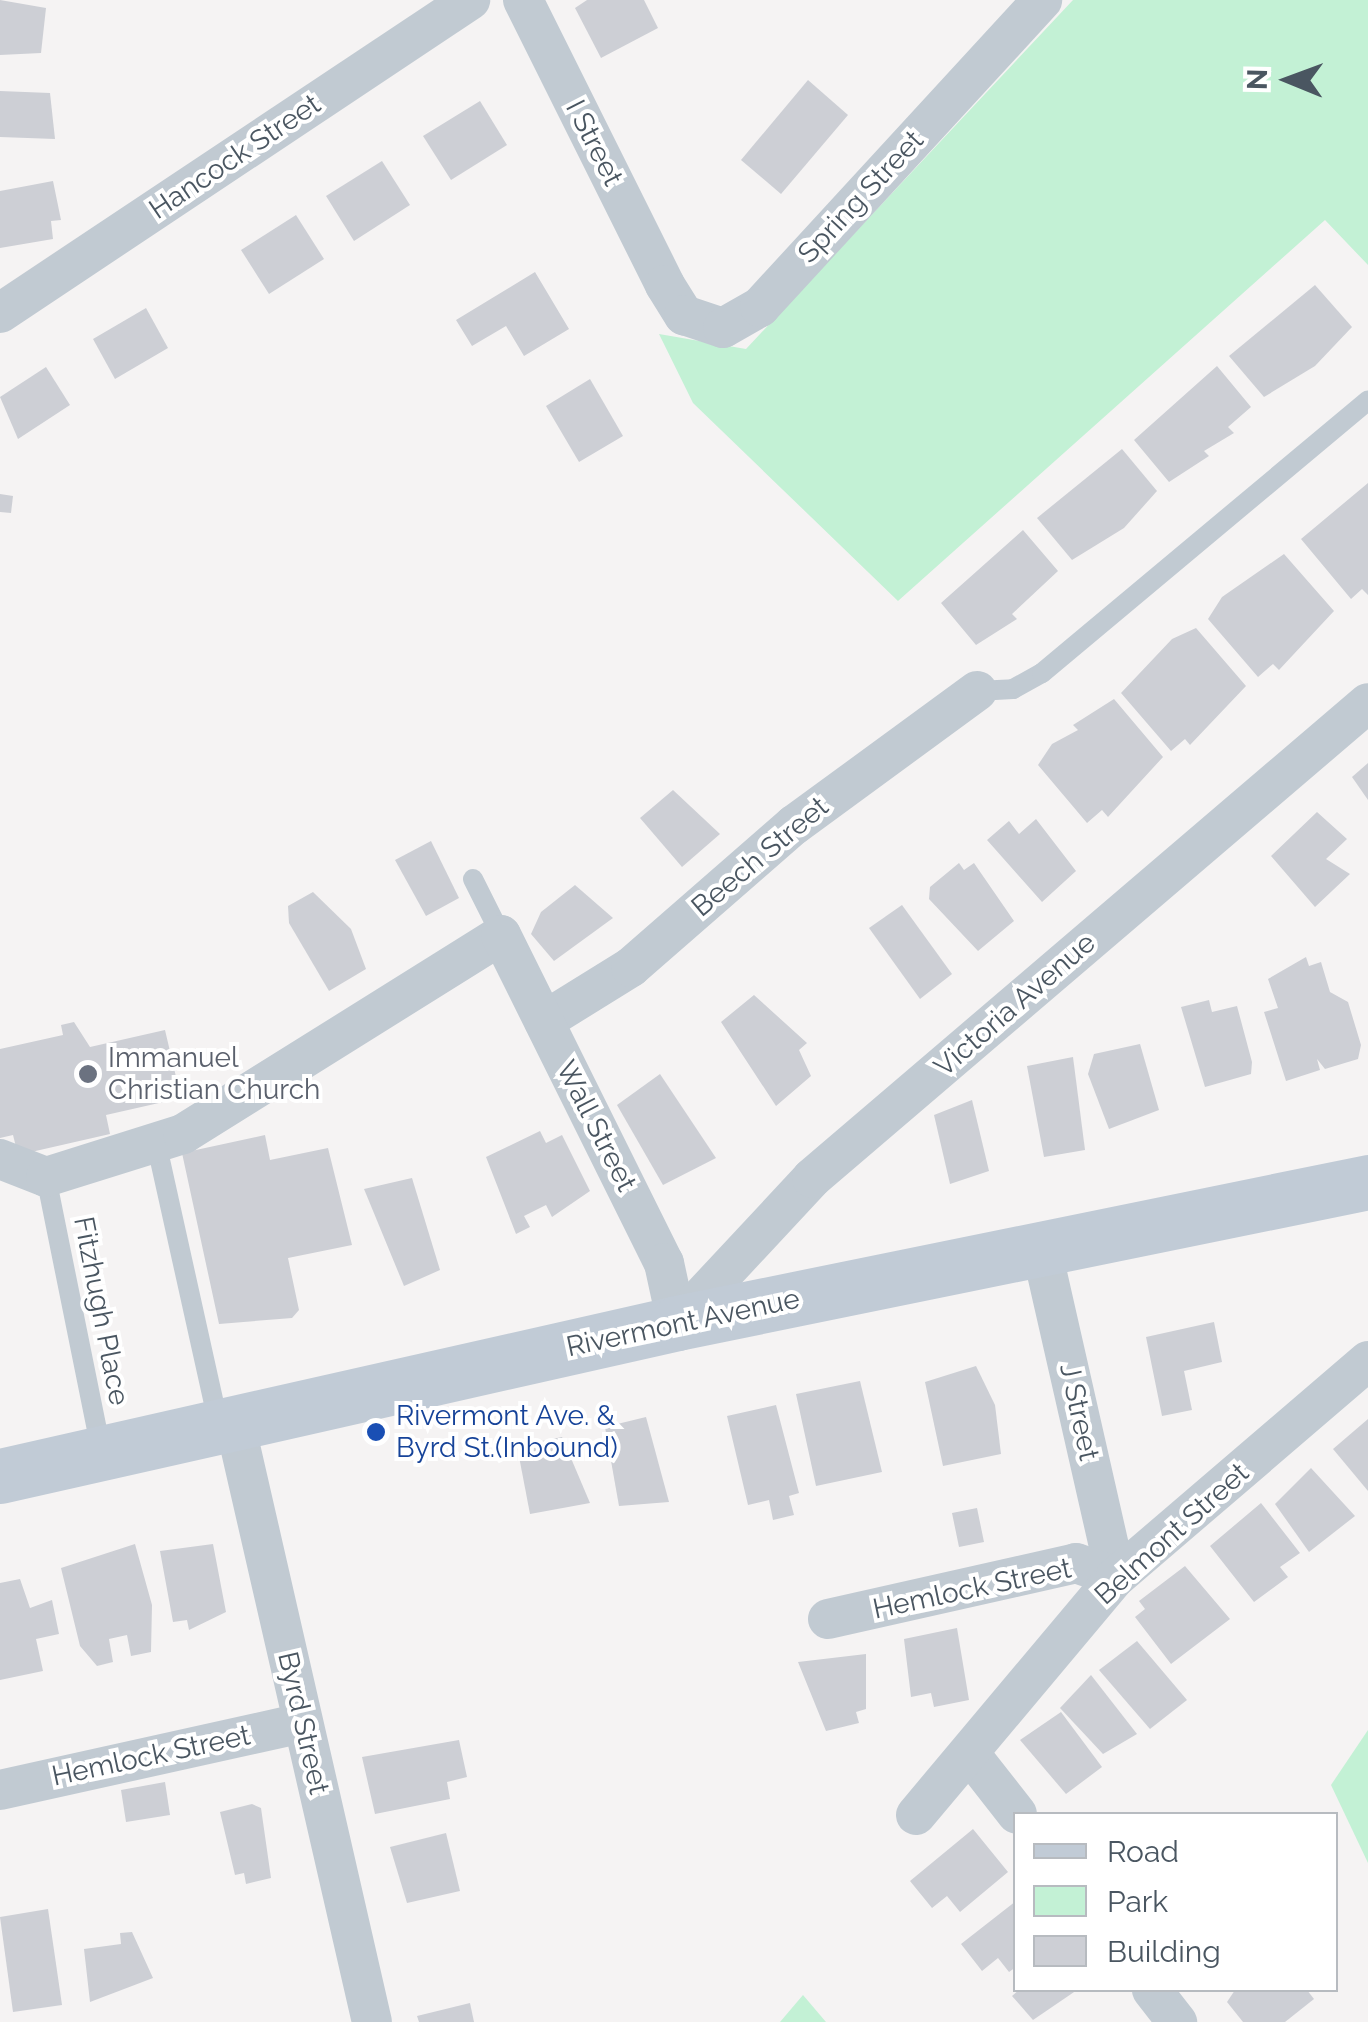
<!DOCTYPE html>
<style>
body{margin:0}
#map{position:relative;width:1368px;height:2022px;overflow:hidden;background:#f5f3f3;font-family:Raleway,sans-serif}
div>[style]{position:absolute}
[style*='--x']{left:calc(var(--x)*1px);top:calc(var(--y)*1px);width:calc(var(--w)*1px);rotate:calc(var(--a)*1deg)}
.green>*{inset:0;background:#c3f1d5}
.building>*{inset:0;background:#cdcfd5}
.lane>*{height:20px;margin:-10px;padding:0 10px;transform-origin:10px;border-radius:10px;background:#c1cad2}
.street>*{height:40px;margin:-20px;padding:0 20px;transform-origin:20px;border-radius:20px;background:#c1cad2}
.secondary>*{height:55px;margin:-27.5px;padding:0 27.5px;transform-origin:27.5px;border-radius:27.5px;background:#c1cbd6}
.dots>*{width:28px;height:28px;translate:-50% -50%;box-sizing:border-box;border:5px solid #fff;border-radius:50%}
span{translate:-50% -50%;white-space:nowrap;text-align:center;line-height:1.15;-webkit-text-stroke:8px #fff;paint-order:stroke}
.street-label{font-size:28px;color:#4a5661}
.worship-label{font-size:28px;color:#5b616d}
.left{translate:0 -50%;text-align:left}
.transit-label{font-size:28px;color:#164399}
.legend{position:absolute;left:1013px;top:1812px;width:325px;height:180px;box-sizing:border-box;background:#fff;border:2px solid #b7bbc0;margin:0;padding:12px 18px;list-style:none;font-size:30px;color:#4a5661}
.legend li{display:flex;align-items:center;gap:20px;height:50px}
.legend b{width:50px;border:2px solid #b7bbc0}
.north{position:absolute;left:1238px;top:30px;width:100px;height:100px;-webkit-text-stroke:8px #fff;paint-order:stroke;rotate:271deg;font-size:28px;font-weight:700;line-height:40px;text-align:center;color:#4a5661}
.north::after{content:'';display:block;margin:auto;width:35px;height:45px;background:#4a5661;clip-path:polygon(50% 0,100% 100%,50% 72%,0 100%)}
</style>
<div id="map">
<div class="green">
<i style="clip-path:polygon(1073px 0,1368px 0,1368px 265px,1325px 220px,898px 601px,693px 403px,659px 334px,746px 349px)"></i>
<i style="clip-path:polygon(1368px 1730px,1368px 1863px,1331px 1785px)"></i>
<i style="clip-path:polygon(803px 1995px,826px 2022px,780px 2022px)"></i>
</div>
<div class="building">
<i style="clip-path:polygon(0 0,46px 8px,41px 53px,0 55px)"></i>
<i style="clip-path:polygon(587px 0,644px 0,658px 28px,601px 58px,575px 8px)"></i>
<i style="clip-path:polygon(808px 80px,848px 115px,781px 194px,741px 160px)"></i>
<i style="clip-path:polygon(0 91px,50px 93px,55px 139px,0 137px)"></i>
<i style="clip-path:polygon(480px 101px,507px 145px,451px 180px,423px 136px)"></i>
<i style="clip-path:polygon(382px 161px,410px 205px,354px 241px,326px 196px)"></i>
<i style="clip-path:polygon(53px 181px,61px 220px,51px 221px,53px 239px,0 248px,0 191px)"></i>
<i style="clip-path:polygon(296px 215px,324px 259px,269px 294px,241px 250px)"></i>
<i style="clip-path:polygon(535px 272px,569px 329px,524px 356px,506px 326px,472px 346px,456px 320px)"></i>
<i style="clip-path:polygon(1315px 285px,1352px 327px,1315px 366px,1264px 397px,1229px 356px)"></i>
<i style="clip-path:polygon(146px 308px,168px 348px,115px 379px,93px 339px)"></i>
<i style="clip-path:polygon(1217px 366px,1251px 407px,1228px 427px,1234px 433px,1204px 451px,1209px 456px,1169px 482px,1134px 440px)"></i>
<i style="clip-path:polygon(46px 367px,70px 405px,18px 439px,0 397px)"></i>
<i style="clip-path:polygon(590px 379px,623px 436px,579px 462px,546px 406px)"></i>
<i style="clip-path:polygon(1122px 449px,1157px 491px,1124px 528px,1072px 560px,1037px 518px)"></i>
<i style="clip-path:polygon(1368px 483px,1368px 595px,1362px 589px,1351px 599px,1301px 539px)"></i>
<i style="clip-path:polygon(0 494px,13px 496px,11px 513px,0 512px)"></i>
<i style="clip-path:polygon(1023px 530px,1058px 571px,1012px 614px,1017px 619px,976px 645px,941px 603px)"></i>
<i style="clip-path:polygon(1284px 554px,1334px 611px,1279px 670px,1273px 664px,1258px 677px,1208px 619px,1222px 597px)"></i>
<i style="clip-path:polygon(1196px 628px,1246px 686px,1190px 745px,1185px 739px,1171px 751px,1121px 693px,1172px 639px)"></i>
<i style="clip-path:polygon(1114px 699px,1163px 757px,1108px 817px,1102px 810px,1087px 823px,1038px 765px,1052px 744px,1078px 730px,1073px 725px)"></i>
<i style="clip-path:polygon(1368px 763px,1368px 800px,1352px 777px)"></i>
<i style="clip-path:polygon(673px 790px,720px 834px,682px 867px,640px 818px)"></i>
<i style="clip-path:polygon(1317px 812px,1347px 839px,1326px 859px,1350px 874px,1315px 907px,1271px 856px)"></i>
<i style="clip-path:polygon(1036px 819px,1076px 871px,1042px 902px,987px 840px,1009px 821px,1019px 834px)"></i>
<i style="clip-path:polygon(431px 841px,459px 898px,426px 916px,395px 860px)"></i>
<i style="clip-path:polygon(959px 863px,964px 870px,974px 863px,1014px 921px,978px 951px,929px 899px,930px 887px)"></i>
<i style="clip-path:polygon(575px 885px,613px 918px,554px 961px,531px 934px,541px 912px)"></i>
<i style="clip-path:polygon(313px 892px,351px 929px,366px 969px,329px 991px,289px 923px,288px 906px)"></i>
<i style="clip-path:polygon(902px 905px,952px 974px,920px 999px,869px 928px)"></i>
<i style="clip-path:polygon(1306px 957px,1309px 966px,1321px 962px,1330px 992px,1348px 1002px,1361px 1045px,1358px 1059px,1325px 1069px,1317px 1059px,1320px 1070px,1286px 1081px,1264px 1012px,1278px 1008px,1268px 979px)"></i>
<i style="clip-path:polygon(754px 995px,807px 1043px,799px 1050px,811px 1076px,776px 1106px,721px 1022px)"></i>
<i style="clip-path:polygon(1209px 1000px,1212px 1012px,1237px 1006px,1252px 1062px,1251px 1074px,1205px 1087px,1181px 1007px)"></i>
<i style="clip-path:polygon(74px 1022px,90px 1047px,165px 1030px,181px 1098px,106px 1115px,110px 1134px,18px 1155px,13px 1135px,0 1138px,0 1049px,63px 1035px,61px 1025px)"></i>
<i style="clip-path:polygon(1140px 1044px,1159px 1110px,1109px 1129px,1088px 1074px,1094px 1054px)"></i>
<i style="clip-path:polygon(1073px 1057px,1085px 1150px,1044px 1157px,1027px 1066px)"></i>
<i style="clip-path:polygon(660px 1074px,716px 1158px,663px 1185px,617px 1105px)"></i>
<i style="clip-path:polygon(972px 1100px,989px 1171px,950px 1184px,934px 1115px)"></i>
<i style="clip-path:polygon(540px 1131px,546px 1143px,562px 1135px,590px 1191px,552px 1217px,546px 1205px,524px 1216px,530px 1227px,516px 1234px,486px 1157px)"></i>
<i style="clip-path:polygon(265px 1135px,270px 1160px,328px 1148px,352px 1245px,288px 1258px,299px 1310px,292px 1318px,219px 1324px,182px 1153px)"></i>
<i style="clip-path:polygon(412px 1178px,440px 1270px,404px 1286px,364px 1189px)"></i>
<i style="clip-path:polygon(1214px 1322px,1222px 1362px,1184px 1371px,1192px 1410px,1162px 1416px,1146px 1337px)"></i>
<i style="clip-path:polygon(976px 1366px,995px 1405px,1001px 1454px,943px 1466px,925px 1382px)"></i>
<i style="clip-path:polygon(860px 1381px,882px 1472px,816px 1486px,796px 1394px)"></i>
<i style="clip-path:polygon(776px 1405px,799px 1493px,789px 1496px,794px 1515px,773px 1520px,769px 1500px,748px 1505px,727px 1416px)"></i>
<i style="clip-path:polygon(646px 1417px,669px 1502px,619px 1506px,605px 1427px)"></i>
<i style="clip-path:polygon(1368px 1419px,1368px 1491px,1333px 1449px)"></i>
<i style="clip-path:polygon(562px 1437px,590px 1503px,530px 1514px,517px 1446px)"></i>
<i style="clip-path:polygon(1311px 1468px,1355px 1516px,1309px 1552px,1275px 1504px)"></i>
<i style="clip-path:polygon(1261px 1503px,1300px 1553px,1280px 1567px,1288px 1577px,1254px 1602px,1210px 1546px)"></i>
<i style="clip-path:polygon(977px 1508px,984px 1542px,959px 1547px,952px 1513px)"></i>
<i style="clip-path:polygon(135px 1544px,152px 1605px,151px 1652px,131px 1656px,127px 1635px,109px 1639px,113px 1662px,97px 1666px,80px 1646px,61px 1568px)"></i>
<i style="clip-path:polygon(213px 1544px,226px 1612px,189px 1630px,187px 1620px,173px 1622px,160px 1551px)"></i>
<i style="clip-path:polygon(1185px 1566px,1230px 1619px,1171px 1664px,1135px 1617px,1145px 1609px,1139px 1601px)"></i>
<i style="clip-path:polygon(20px 1579px,30px 1608px,52px 1600px,59px 1634px,36px 1639px,43px 1671px,0 1680px,0 1583px)"></i>
<i style="clip-path:polygon(957px 1628px,969px 1700px,934px 1707px,931px 1693px,911px 1697px,904px 1639px)"></i>
<i style="clip-path:polygon(1137px 1641px,1187px 1700px,1150px 1729px,1099px 1670px)"></i>
<i style="clip-path:polygon(866px 1654px,866px 1709px,856px 1712px,859px 1723px,826px 1731px,798px 1662px)"></i>
<i style="clip-path:polygon(1091px 1675px,1137px 1734px,1103px 1754px,1060px 1708px)"></i>
<i style="clip-path:polygon(1061px 1712px,1102px 1767px,1066px 1794px,1020px 1740px)"></i>
<i style="clip-path:polygon(459px 1740px,467px 1777px,447px 1782px,450px 1799px,375px 1814px,362px 1757px)"></i>
<i style="clip-path:polygon(165px 1782px,170px 1815px,126px 1822px,121px 1790px)"></i>
<i style="clip-path:polygon(252px 1804px,261px 1808px,271px 1878px,246px 1884px,244px 1873px,235px 1875px,220px 1812px)"></i>
<i style="clip-path:polygon(973px 1829px,1008px 1872px,960px 1912px,947px 1896px,932px 1908px,910px 1881px)"></i>
<i style="clip-path:polygon(446px 1833px,460px 1891px,407px 1903px,390px 1847px)"></i>
<i style="clip-path:polygon(1016px 1901px,1016px 1967px,1009px 1972px,998px 1958px,982px 1971px,961px 1944px)"></i>
<i style="clip-path:polygon(48px 1909px,62px 2005px,13px 2012px,0 1917px)"></i>
<i style="clip-path:polygon(132px 1932px,153px 1978px,90px 2002px,84px 1949px,121px 1944px,120px 1933px)"></i>
<i style="clip-path:polygon(1019px 1990px,1077px 1990px,1033px 2020px,1012px 1996px)"></i>
<i style="clip-path:polygon(1235px 1990px,1307px 1990px,1314px 1999px,1285px 2022px,1243px 2022px,1227px 2002px)"></i>
<i style="clip-path:polygon(470px 2003px,474px 2022px,419px 2022px,417px 2016px)"></i>
</div>
<div class="lane">
<i style="--x:977;--y:691;--w:36;--a:-3"></i>
<i style="--x:1013;--y:689;--w:33;--a:-29"></i>
<i style="--x:1042;--y:673;--w:425;--a:-39.9"></i>
<i style="--x:473;--y:879;--w:63;--a:63.4"></i>
<i style="--x:156;--y:1142;--w:291;--a:77.5"></i>
<i style="--x:46;--y:1177;--w:278;--a:78.6"></i>
</div>
<div class="street">
<i style="--x:523;--y:0;--w:318;--a:63.5"></i>
<i style="--x:665;--y:285;--w:36;--a:58"></i>
<i style="--x:684;--y:315;--w:41;--a:18.4"></i>
<i style="--x:723;--y:328;--w:43;--a:-29.6"></i>
<i style="--x:760;--y:307;--w:417;--a:-47.4"></i>
<i style="--x:0;--y:313;--w:565;--a:-33.66"></i>
<i style="--x:544;--y:1021;--w:102;--a:-31.8"></i>
<i style="--x:631;--y:967;--w:216;--a:-41.1"></i>
<i style="--x:794;--y:825;--w:227;--a:-36.2"></i>
<i style="--x:0;--y:1159;--w:49;--a:21.4"></i>
<i style="--x:46;--y:1177;--w:144;--a:-17.4"></i>
<i style="--x:183;--y:1134;--w:375;--a:-32"></i>
<i style="--x:501;--y:935;--w:366;--a:63.6"></i>
<i style="--x:664;--y:1263;--w:61;--a:77.8"></i>
<i style="--x:1041;--y:1247;--w:338;--a:77.2"></i>
<i style="--x:677;--y:1323;--w:198;--a:-47"></i>
<i style="--x:812;--y:1178;--w:731;--a:-40.51"></i>
<i style="--x:235;--y:1424;--w:613;--a:77.1"></i>
<i style="--x:828;--y:1619;--w:254;--a:-12.7"></i>
<i style="--x:1076;--y:1563;--w:42;--a:19.3"></i>
<i style="--x:970;--y:1754;--w:76;--a:51.9"></i>
<i style="--x:0;--y:1790;--w:309;--a:-12.5"></i>
<i style="--x:916;--y:1815;--w:311;--a:-50"></i>
<i style="--x:1116;--y:1577;--w:332;--a:-40.6"></i>
<i style="--x:1152;--y:1990;--w:41;--a:52"></i>
</div>
<div class="secondary">
<i style="--x:0;--y:1476;--w:694;--a:-12.73"></i>
<i style="--x:677;--y:1323;--w:705;--a:-11.53"></i>
</div>
<div class="dots">
<i style="left:88px;top:1074px;background:#6b7280"></i>
<i style="left:376px;top:1432px;background:#1a4fb4"></i>
</div>
<div class="street-label">
<span style="left:594px;top:143px;rotate:63deg">I Street</span>
<span style="left:235px;top:157px;rotate:-34deg">Hancock Street</span>
<span style="left:861px;top:197px;rotate:-47deg">Spring Street</span>
<span style="left:760px;top:857px;rotate:-40deg">Beech Street</span>
<span style="left:1015px;top:1005px;rotate:-41deg">Victoria Avenue</span>
<span style="left:596px;top:1126px;rotate:63deg">Wall Street</span>
<span style="left:101px;top:1311px;rotate:79deg">Fitzhugh Place</span>
<span style="left:683px;top:1323px;rotate:-12deg">Rivermont Avenue</span>
<span style="left:1079px;top:1412px;rotate:78deg">J Street</span>
<span style="left:1172px;top:1534px;rotate:-42deg">Belmont Street</span>
<span style="left:972px;top:1589px;rotate:-12deg">Hemlock Street</span>
<span style="left:303px;top:1723px;rotate:77deg">Byrd Street</span>
<span style="left:151px;top:1756px;rotate:-12deg">Hemlock Street</span>
</div>
<div class="worship-label">
<span class="left" style="left:108px;top:1074px">Immanuel<br>Christian Church</span>
</div>
<div class="transit-label">
<span class="left" style="left:396px;top:1432px">Rivermont Ave. &amp;<br>Byrd St.(Inbound)</span>
</div>
<ul class="legend">
<li><b style="height:12px;background:#c1cbd6"></b>Road</li>
<li><b style="height:28px;background:#c3f1d5"></b>Park</li>
<li><b style="height:28px;background:#cdcfd5"></b>Building</li>
</ul>
<div class="north">N</div>
</div>
